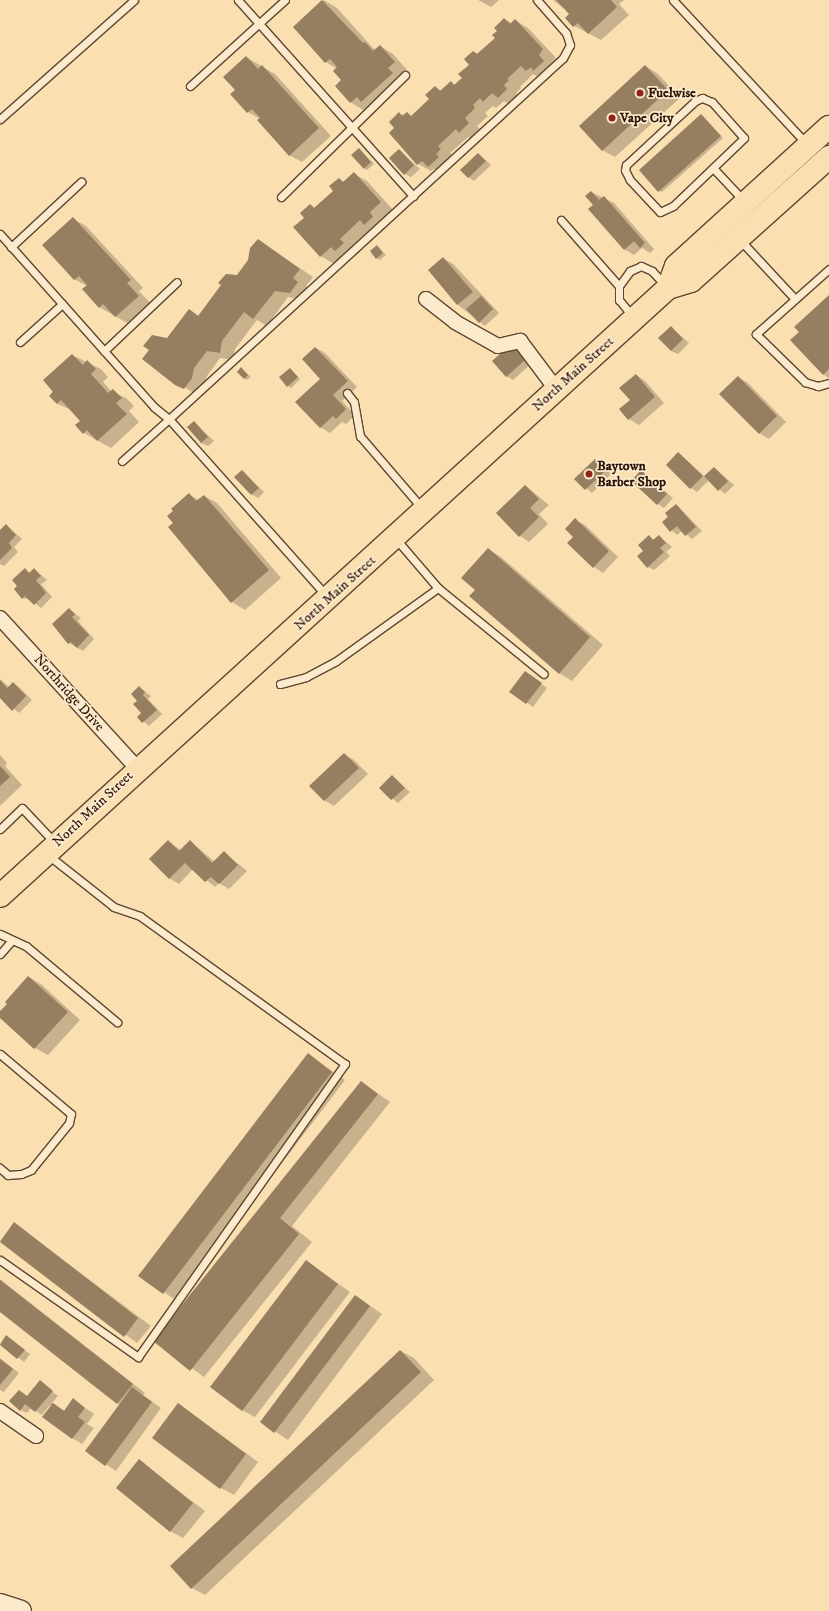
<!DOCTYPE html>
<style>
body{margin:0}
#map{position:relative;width:829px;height:1611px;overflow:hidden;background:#fadfb1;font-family:"IM FELL DW Pica",serif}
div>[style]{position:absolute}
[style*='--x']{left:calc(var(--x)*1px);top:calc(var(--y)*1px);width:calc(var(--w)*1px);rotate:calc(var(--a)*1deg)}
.shadow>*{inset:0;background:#0003}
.building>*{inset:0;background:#967e60}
.roads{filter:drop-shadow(1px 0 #5e4732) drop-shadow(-1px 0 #5e4732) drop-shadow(0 1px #5e4732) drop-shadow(0 -1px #5e4732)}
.lane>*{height:7px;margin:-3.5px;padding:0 3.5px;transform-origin:3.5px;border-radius:3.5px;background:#fceacc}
.street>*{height:14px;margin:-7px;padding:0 7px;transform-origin:7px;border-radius:7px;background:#fceacc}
.secondary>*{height:20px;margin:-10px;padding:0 10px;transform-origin:10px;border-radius:10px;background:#fceacc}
.primary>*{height:22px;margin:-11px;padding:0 11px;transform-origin:11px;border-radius:11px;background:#fadfb1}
.dots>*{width:11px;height:11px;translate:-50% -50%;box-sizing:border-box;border:2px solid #fceacc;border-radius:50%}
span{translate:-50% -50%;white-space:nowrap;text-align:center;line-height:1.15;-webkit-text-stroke:3.5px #fceacc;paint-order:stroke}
.poi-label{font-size:14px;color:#2a1408;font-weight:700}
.left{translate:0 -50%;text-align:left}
.street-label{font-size:14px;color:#2a1408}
</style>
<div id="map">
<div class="shadow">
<i style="clip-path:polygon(324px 0,337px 8px,372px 47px,376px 50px,380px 46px,393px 54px,407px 70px,401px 76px,405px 81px,375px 108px,369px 105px,363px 110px,350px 102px,337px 69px,326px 62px,294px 27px)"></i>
<i style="clip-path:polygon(478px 0,499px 0,491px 7px)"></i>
<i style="clip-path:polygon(553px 0,624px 0,619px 4px,629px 15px,601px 40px,574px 26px,571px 14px)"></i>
<i style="clip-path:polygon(504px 19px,512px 23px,515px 20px,528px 28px,556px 58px,551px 63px,556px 69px,540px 78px,533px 74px,520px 87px,521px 88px,516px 93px,520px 97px,511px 105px,504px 101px,496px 108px,493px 106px,485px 113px,488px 116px,477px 126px,482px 131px,473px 140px,468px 137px,450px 153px,454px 157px,441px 174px,434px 169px,431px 171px,418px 164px,396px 128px,399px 114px,412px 116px,430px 99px,435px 87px,442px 91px,451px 83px,455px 85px,463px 78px,470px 65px,474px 52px,478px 54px,496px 38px)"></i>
<i style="clip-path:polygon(246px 57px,275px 74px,331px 136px,302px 162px,289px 155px,260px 119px,248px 112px,232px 94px,236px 90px)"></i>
<i style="clip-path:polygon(645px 66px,658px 74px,680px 98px,615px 157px,602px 150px)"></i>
<i style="clip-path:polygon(702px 115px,723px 138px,662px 192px,659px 191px)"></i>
<i style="clip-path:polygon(359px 149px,374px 164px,367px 170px,364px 168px)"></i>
<i style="clip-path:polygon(399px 150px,420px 169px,411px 177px,405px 174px)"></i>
<i style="clip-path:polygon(478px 154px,491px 165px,474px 181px,468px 177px)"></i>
<i style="clip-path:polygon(354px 174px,367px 181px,393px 210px,334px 264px,321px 256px,306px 218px,311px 206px,315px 208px,335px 191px,339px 179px,344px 182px)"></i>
<i style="clip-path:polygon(591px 192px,614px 203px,654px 249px,650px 253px,642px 248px,634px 255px,624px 249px)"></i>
<i style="clip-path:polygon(73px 219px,86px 226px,143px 288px,139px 291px,151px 304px,129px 324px,99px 307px,87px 286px,74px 279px)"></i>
<i style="clip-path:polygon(258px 240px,313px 277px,306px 286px,311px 290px,303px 300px,288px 297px,267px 326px,257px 320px,235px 349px,233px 360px,220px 358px,207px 376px,205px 386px,198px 396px,143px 359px,168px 339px,190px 310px,199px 316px,237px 276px,249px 260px)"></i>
<i style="clip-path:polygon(377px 246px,386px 255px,380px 260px,377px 258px)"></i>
<i style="clip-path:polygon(443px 258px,453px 264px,499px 313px,485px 326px,458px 305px,429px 270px)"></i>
<i style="clip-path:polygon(829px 297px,829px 378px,823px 374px,800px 332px)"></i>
<i style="clip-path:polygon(671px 327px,689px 343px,678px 354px,671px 351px)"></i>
<i style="clip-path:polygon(511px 345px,531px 364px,513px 380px,506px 376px)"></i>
<i style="clip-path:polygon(316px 348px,325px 353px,357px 387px,342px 401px,355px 415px,346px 424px,342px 422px,330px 433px,320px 427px,321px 379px)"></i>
<i style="clip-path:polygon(72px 355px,101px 369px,108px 377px,103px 382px,112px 392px,126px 398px,134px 406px,129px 411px,139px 422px,111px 448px,84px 433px,81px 421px,71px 410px,58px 404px,50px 396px)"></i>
<i style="clip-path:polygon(242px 369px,251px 377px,247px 380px,244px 378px)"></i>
<i style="clip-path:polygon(290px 369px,300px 379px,291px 388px,288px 386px)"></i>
<i style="clip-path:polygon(636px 375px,645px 381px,664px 403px,639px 425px,629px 419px,620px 409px,631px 400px)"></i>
<i style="clip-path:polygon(738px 377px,748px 383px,786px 422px,769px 439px,759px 433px)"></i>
<i style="clip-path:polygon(194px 422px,214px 441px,208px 446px,201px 443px)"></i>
<i style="clip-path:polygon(679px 453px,705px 477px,714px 468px,734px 485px,725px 494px,709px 480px,697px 492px,691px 488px,667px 465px)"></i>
<i style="clip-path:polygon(595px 460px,611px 474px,592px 493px,576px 479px)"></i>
<i style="clip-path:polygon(242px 471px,264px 492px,258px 498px,251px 494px)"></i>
<i style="clip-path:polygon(641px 472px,673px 498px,664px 508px,658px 504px)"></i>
<i style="clip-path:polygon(526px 486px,549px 505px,539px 514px,548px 524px,529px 542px,520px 536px)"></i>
<i style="clip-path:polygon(189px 495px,199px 500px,204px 496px,217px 503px,281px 578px,245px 610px,232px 602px,174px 523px)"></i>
<i style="clip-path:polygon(677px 505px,702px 531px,692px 539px,682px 531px,677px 535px,663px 522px)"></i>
<i style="clip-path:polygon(575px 520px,585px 525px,618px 557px,603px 573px,594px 567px,574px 537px)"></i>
<i style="clip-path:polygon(6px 525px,22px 539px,14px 547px,18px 552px,4px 566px,0 564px,0 531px)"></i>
<i style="clip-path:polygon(659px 536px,672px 547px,666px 552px,670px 556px,654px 570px,648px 567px,644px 551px,649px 537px,655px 540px)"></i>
<i style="clip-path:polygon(488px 549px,501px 557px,603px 645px,572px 681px,559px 673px,476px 590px)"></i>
<i style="clip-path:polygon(34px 569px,47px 580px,41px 584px,52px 597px,41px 608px,31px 600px,23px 598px,15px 589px,25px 570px,30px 573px)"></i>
<i style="clip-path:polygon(69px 609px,81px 618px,78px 621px,94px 639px,83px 651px,69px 643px)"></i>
<i style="clip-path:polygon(531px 676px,547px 688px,533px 707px,511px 691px)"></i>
<i style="clip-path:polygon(0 679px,9px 687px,13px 683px,19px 687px,32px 700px,19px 713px,0 697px)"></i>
<i style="clip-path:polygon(139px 687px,151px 696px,148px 699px,162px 714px,149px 726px,138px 717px,142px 713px,138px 701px)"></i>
<i style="clip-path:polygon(344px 754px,354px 760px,368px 774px,334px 806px,324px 800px)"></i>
<i style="clip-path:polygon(0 755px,7px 763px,5px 766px,22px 785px,0 806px)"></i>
<i style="clip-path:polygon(392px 776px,410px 792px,398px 803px,380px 788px)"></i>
<i style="clip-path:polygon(168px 841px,181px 850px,190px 841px,215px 862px,224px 852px,247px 871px,229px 889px,219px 883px,215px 887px,193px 869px,179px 884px,169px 878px)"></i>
<i style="clip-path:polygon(29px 977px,42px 985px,80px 1020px,48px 1055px,35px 1048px,0 1016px,0 1013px)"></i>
<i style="clip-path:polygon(308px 1054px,345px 1080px,177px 1301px,140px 1276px)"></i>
<i style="clip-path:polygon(361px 1082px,390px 1102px,292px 1226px,312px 1242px,204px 1377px,155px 1341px)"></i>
<i style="clip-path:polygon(14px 1223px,151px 1326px,137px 1343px,0 1241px)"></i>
<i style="clip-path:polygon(306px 1261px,350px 1292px,255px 1417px,242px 1410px)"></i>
<i style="clip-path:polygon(0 1279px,145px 1393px,143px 1395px,161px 1408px,116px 1471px,86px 1451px,120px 1405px,0 1311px)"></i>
<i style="clip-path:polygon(356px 1296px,382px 1314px,288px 1440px,261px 1422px)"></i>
<i style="clip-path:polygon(6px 1336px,30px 1354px,24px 1362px,0 1344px)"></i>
<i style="clip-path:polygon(401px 1351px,414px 1358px,434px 1380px,205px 1595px,192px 1588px)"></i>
<i style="clip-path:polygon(0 1358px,19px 1373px,4px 1392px,0 1390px)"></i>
<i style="clip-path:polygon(40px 1382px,58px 1396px,52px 1403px,65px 1411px,74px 1400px,94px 1414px,87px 1424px,94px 1428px,82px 1444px,72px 1438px,50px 1405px,42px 1415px,31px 1408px,27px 1413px,21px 1410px,19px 1391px,28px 1397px)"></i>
<i style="clip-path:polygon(179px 1404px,258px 1462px,234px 1495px,221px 1488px)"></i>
<i style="clip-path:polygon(139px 1461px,205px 1511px,183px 1538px,170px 1531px)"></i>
</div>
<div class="building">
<i style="clip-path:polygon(322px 0,363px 43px,365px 42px,373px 51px,380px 45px,395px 62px,388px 68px,393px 73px,361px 102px,357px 97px,350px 103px,335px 86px,341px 80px,333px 71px,337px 67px,330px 59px,325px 63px,293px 27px)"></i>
<i style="clip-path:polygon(556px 0,611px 0,617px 7px,588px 34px,578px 23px,573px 27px,565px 18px,569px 14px)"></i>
<i style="clip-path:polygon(504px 18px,510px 24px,515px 19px,543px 49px,539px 55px,544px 61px,533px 71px,531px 67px,526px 71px,521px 66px,507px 79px,509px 80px,504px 85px,507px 89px,498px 98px,492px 93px,483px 102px,480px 98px,473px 105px,475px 108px,465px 118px,469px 123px,459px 133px,456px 129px,438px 146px,441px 149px,436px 154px,439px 157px,428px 167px,422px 161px,417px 165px,389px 133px,394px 128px,389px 122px,399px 112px,402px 116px,407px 112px,411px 116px,429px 99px,425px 95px,435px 86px,440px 91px,451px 81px,454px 85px,462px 78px,458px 74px,469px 65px,464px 59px,473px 51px,477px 54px,495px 38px,492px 35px,497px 31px,494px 28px)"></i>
<i style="clip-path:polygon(246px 56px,258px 69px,262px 65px,319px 128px,289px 156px,257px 120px,260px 118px,252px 109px,247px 113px,230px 94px,235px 90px,223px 77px)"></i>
<i style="clip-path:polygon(645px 65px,668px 90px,602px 151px,579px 126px)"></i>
<i style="clip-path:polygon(701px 114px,721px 136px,658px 192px,639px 170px)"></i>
<i style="clip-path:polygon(359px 148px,371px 162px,364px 169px,351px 155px)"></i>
<i style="clip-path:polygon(399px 149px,414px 165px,404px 175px,389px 158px)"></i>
<i style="clip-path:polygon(478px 153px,486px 161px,468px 178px,460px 170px)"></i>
<i style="clip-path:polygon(354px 172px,381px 202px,370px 212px,373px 217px,364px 225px,360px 220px,340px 239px,344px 243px,335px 251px,331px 247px,320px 257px,293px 227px,304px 218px,300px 213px,310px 204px,314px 208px,333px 191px,329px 186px,339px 178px,343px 182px)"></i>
<i style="clip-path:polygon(591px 191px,599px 200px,604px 196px,645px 243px,640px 248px,634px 241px,624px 250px,588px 209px,593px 205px,585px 196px)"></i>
<i style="clip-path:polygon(73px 217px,131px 280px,127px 283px,139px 296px,115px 317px,103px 304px,99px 308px,82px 289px,87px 285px,79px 276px,74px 280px,42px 245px)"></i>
<i style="clip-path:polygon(258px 239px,300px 269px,293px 278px,298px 282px,290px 293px,275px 291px,253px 319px,244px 312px,222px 341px,220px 353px,207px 351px,194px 368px,192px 378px,184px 389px,175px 385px,142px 359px,149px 350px,143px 346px,152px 335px,167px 338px,189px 309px,198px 316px,221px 285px,218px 283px,226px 274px,237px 275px,248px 260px,250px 248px)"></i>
<i style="clip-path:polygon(377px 245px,383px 253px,376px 259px,370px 251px)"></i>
<i style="clip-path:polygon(443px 257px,473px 292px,457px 305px,428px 270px)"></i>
<i style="clip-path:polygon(829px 295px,829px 369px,823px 375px,790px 340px,799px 332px,794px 327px)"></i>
<i style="clip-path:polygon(481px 296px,493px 309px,479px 323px,466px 309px)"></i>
<i style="clip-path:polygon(671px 326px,683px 339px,671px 351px,658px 338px)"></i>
<i style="clip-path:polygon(511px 344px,525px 360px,506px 377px,492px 361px)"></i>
<i style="clip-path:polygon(315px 347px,348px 381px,333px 395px,346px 409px,336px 419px,333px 416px,320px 428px,295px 402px,320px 379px,302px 359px)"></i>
<i style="clip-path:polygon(72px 354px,83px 365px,87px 360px,96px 369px,91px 374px,108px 393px,113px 389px,122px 398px,116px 403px,127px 414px,97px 441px,87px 430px,83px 434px,75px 425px,80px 421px,61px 400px,57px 404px,49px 396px,53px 392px,43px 380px)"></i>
<i style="clip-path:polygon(241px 367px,248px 375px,244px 379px,237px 372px)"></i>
<i style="clip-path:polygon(290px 368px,298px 377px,287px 387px,279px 377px)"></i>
<i style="clip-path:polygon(636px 374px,655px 397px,628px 420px,619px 409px,630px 400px,619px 388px)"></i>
<i style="clip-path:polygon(738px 376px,777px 416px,759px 434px,719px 394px)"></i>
<i style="clip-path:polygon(194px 421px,208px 437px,201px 443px,187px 427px)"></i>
<i style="clip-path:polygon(678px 452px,703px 476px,690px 489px,666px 465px)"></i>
<i style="clip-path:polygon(595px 459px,606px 470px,585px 490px,574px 479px)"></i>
<i style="clip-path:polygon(714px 467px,728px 481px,718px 491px,704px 476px)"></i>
<i style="clip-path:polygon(242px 470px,259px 488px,251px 495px,234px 477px)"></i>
<i style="clip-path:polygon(641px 470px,667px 494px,657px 505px,631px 481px)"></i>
<i style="clip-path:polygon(525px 485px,539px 499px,530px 508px,539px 517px,519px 537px,496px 513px)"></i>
<i style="clip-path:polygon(189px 493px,196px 501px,204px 495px,269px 570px,231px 603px,168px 527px,173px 523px,167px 516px,173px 511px,171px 509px)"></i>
<i style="clip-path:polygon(676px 504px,696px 527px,685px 536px,677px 526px,670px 532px,662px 522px,668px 517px,665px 513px)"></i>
<i style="clip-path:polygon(575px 518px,609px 551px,593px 568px,567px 543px,573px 537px,565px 529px)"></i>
<i style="clip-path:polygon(6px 524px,16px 535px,9px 543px,12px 548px,0 560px,0 530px)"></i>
<i style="clip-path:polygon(649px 535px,653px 540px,659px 535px,666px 543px,660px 548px,664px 552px,647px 568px,637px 556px,643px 551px,638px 545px)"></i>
<i style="clip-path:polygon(488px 548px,590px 637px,559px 674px,469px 596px,475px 590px,461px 578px)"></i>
<i style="clip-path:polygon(25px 568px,29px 573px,34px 568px,41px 576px,36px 580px,46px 593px,34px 605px,25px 596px,22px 599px,14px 589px,17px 586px,12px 580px)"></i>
<i style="clip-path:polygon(69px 608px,75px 614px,72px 617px,89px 635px,77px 648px,71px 642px,68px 644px,52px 624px)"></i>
<i style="clip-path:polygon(525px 671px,542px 683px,526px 704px,509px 692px)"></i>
<i style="clip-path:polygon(0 680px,7px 688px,13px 682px,26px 696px,12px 711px,0 698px)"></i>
<i style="clip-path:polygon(139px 686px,145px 692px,143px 695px,157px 710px,142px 723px,137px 717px,141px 713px,133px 704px,137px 701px,131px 694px)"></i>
<i style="clip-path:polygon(344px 753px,359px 768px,324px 801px,309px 786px)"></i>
<i style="clip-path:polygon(0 766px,10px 777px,0 786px)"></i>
<i style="clip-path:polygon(392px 775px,405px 788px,391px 800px,379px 788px)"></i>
<i style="clip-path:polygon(168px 840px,179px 851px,190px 840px,212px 863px,224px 851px,238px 865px,219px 884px,211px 877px,205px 882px,185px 863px,169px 879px,149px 859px)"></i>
<i style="clip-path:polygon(28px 976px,68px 1012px,34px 1049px,0 1018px,0 1011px,7px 1004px,5px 1002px)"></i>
<i style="clip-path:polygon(308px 1053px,332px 1072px,163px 1294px,138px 1276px)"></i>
<i style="clip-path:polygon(361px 1081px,378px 1094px,280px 1218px,299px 1234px,190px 1371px,153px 1341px)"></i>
<i style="clip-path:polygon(14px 1222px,138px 1318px,124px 1337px,0 1242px)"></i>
<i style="clip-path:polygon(306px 1260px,338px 1284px,242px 1411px,210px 1387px)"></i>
<i style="clip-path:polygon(0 1280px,133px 1384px,117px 1404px,0 1312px)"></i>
<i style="clip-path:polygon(355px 1295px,370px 1306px,274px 1433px,260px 1422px)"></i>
<i style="clip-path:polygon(6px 1335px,25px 1350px,17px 1359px,0 1345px)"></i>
<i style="clip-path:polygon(400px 1350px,421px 1372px,191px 1589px,170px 1566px)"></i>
<i style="clip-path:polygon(0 1359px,13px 1369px,0 1385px)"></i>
<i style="clip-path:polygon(40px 1380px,53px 1391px,35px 1412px,25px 1404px,20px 1411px,9px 1401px,19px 1390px,27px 1396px)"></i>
<i style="clip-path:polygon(132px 1387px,152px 1402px,105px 1466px,85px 1451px)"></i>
<i style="clip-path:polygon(73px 1398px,85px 1408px,78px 1417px,85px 1422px,72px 1439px,42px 1417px,53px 1403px,64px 1411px)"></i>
<i style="clip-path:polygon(178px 1403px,246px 1454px,220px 1489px,152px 1438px)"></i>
<i style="clip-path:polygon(139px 1459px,193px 1503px,170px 1532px,116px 1488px)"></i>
</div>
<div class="roads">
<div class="lane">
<i style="--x:238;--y:0;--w:263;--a:48.2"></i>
<i style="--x:673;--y:0;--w:197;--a:47.1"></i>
<i style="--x:190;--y:86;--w:128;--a:-42.2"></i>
<i style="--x:702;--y:98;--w:11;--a:22"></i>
<i style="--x:712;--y:102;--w:48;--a:48.4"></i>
<i style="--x:744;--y:138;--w:98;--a:136.2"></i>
<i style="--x:673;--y:206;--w:14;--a:155"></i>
<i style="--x:660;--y:212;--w:44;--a:-133.2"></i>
<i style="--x:630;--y:180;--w:11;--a:-117"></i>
<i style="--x:625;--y:170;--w:5;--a:-79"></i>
<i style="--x:626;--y:165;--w:94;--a:-42.8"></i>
<i style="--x:695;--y:101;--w:8;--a:-23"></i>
<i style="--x:0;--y:119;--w:179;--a:-41.6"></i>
<i style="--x:714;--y:169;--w:44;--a:46.8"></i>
<i style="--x:281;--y:197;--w:174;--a:-44.5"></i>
<i style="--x:561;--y:220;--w:88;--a:48.7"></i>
<i style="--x:0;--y:234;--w:232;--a:48.3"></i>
<i style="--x:154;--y:407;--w:19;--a:39"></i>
<i style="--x:169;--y:419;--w:534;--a:-42.5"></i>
<i style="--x:563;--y:58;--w:15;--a:-62"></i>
<i style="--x:570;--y:45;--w:13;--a:-108"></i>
<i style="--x:566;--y:33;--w:44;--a:-131.3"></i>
<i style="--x:741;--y:241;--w:79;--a:47"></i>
<i style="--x:11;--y:247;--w:96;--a:-42.9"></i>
<i style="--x:829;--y:269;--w:98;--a:138.3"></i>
<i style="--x:756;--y:334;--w:69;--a:44.4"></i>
<i style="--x:805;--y:382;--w:14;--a:17"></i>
<i style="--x:818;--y:386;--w:11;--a:-15"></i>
<i style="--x:633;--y:317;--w:22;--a:-129"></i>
<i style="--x:619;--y:300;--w:14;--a:-90"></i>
<i style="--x:619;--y:286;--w:19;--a:-54"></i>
<i style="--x:630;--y:271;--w:12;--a:-24"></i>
<i style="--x:641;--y:266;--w:12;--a:24"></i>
<i style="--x:652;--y:271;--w:19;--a:47"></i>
<i style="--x:20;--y:342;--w:57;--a:-42.1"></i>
<i style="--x:104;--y:351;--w:100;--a:-43.4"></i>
<i style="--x:347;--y:393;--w:11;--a:52"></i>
<i style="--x:354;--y:402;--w:35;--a:80"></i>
<i style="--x:360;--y:436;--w:95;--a:49.3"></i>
<i style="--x:122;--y:461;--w:63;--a:-41.8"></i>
<i style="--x:169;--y:419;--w:236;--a:48.3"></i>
<i style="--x:396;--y:539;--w:65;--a:49.4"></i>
<i style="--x:438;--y:588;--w:136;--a:39.1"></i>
<i style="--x:280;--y:684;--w:27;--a:-15"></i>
<i style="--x:306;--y:677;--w:34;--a:-28"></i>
<i style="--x:336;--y:661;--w:125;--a:-35.6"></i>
<i style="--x:0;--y:829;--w:30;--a:-44"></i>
<i style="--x:22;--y:808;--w:47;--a:46.7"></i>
<i style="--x:0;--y:934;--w:29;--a:25"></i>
<i style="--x:26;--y:946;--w:119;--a:39.9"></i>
<i style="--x:0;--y:954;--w:18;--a:-49"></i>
<i style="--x:0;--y:1054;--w:93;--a:40.2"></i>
<i style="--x:71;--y:1114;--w:9;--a:103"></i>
<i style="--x:69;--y:1123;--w:60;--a:129"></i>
<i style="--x:31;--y:1170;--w:11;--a:158"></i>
<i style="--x:21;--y:1174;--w:13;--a:176"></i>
<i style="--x:8;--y:1175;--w:11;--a:-139"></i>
<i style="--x:0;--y:1260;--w:169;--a:35.1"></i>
<i style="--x:138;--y:1357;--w:359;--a:-54.8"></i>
<i style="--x:345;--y:1064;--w:253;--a:-144.2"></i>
<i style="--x:140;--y:916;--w:28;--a:-161"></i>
<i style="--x:114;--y:907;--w:84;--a:-141.8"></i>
</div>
<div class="street">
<i style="--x:426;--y:299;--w:37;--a:38"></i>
<i style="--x:455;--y:322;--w:49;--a:29.2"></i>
<i style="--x:498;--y:346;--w:23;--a:-13"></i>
<i style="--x:520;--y:341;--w:60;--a:53.1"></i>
<i style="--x:0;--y:618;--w:203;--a:47.6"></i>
<i style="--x:0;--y:1411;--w:44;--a:34.8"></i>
</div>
<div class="secondary">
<i style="--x:0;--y:1604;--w:22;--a:18"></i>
</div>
<div class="primary">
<i style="--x:668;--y:288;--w:23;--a:-70"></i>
<i style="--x:676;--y:266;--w:207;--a:-42.3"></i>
<i style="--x:0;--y:896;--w:903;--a:-42.31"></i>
<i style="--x:668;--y:288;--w:24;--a:-17"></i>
<i style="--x:691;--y:281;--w:186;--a:-41.9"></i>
</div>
</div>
<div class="dots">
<i style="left:640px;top:93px;background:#8f2418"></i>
<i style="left:612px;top:118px;background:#8f2418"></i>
<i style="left:589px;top:474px;background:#8f2418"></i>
</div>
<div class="poi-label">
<span class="left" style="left:648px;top:93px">Fuelwise</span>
<span class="left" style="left:620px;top:118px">Vape City</span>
<span class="left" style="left:597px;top:474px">Baytown<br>Barber Shop</span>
</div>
<div class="street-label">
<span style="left:573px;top:374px;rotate:-42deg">North Main Street</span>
<span style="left:335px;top:593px;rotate:-42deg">North Main Street</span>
<span style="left:69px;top:693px;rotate:48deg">Northridge Drive</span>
<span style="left:93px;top:809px;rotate:-43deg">North Main Street</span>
</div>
</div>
